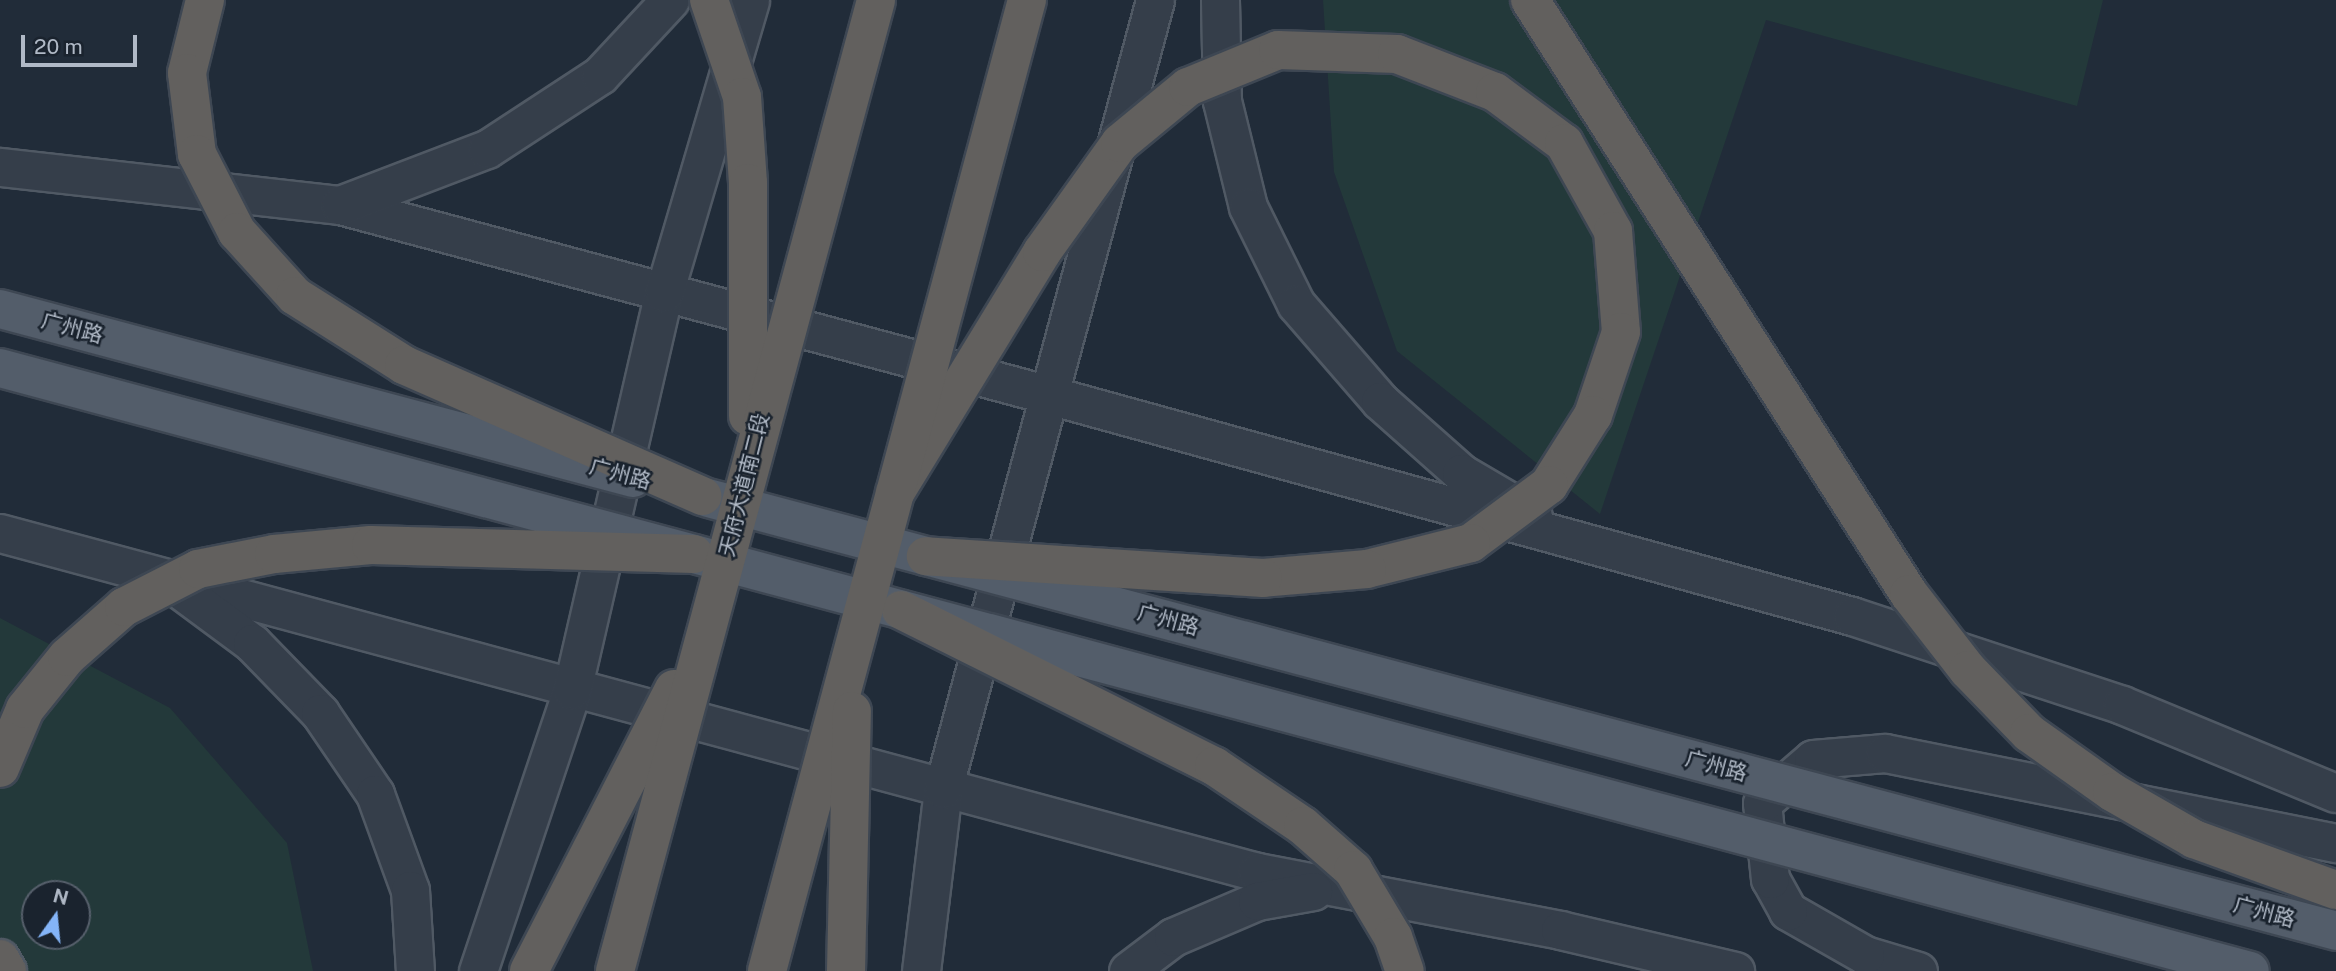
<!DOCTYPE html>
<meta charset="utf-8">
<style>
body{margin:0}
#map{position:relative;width:2336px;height:971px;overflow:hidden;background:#212c39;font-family:"Public Sans","Noto Sans SC",sans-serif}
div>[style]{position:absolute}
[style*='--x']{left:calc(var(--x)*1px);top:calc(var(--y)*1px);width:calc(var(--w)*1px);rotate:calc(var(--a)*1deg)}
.green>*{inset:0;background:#23393a}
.roads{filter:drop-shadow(2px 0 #505964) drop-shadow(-2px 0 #505964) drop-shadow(0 2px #505964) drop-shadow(0 -2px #505964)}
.tertiary>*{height:37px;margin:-18.5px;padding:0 18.5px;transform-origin:18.5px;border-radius:18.5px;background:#353e4a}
.trunk>*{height:38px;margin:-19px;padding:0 19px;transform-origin:19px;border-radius:19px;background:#62605e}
.bridges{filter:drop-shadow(2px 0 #3e4753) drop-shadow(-2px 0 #3e4753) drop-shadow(0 2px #3e4753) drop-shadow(0 -2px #3e4753)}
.primary-bridge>*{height:38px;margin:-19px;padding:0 19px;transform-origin:19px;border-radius:19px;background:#535d6a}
.trunk-bridge>*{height:38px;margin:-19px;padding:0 19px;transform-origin:19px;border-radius:19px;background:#62605e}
span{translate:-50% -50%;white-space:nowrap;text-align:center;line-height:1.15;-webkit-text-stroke:5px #1a232e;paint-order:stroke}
.street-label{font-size:21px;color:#b0b9c6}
.north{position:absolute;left:21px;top:880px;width:70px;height:70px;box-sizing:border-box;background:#1a232e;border:2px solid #565f6b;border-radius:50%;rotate:15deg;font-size:19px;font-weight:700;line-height:28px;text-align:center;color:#b0b9c6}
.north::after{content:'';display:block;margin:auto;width:24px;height:32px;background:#84b4f7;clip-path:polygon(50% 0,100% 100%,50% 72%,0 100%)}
.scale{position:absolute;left:21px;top:35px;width:116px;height:32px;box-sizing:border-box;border:4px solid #b0b9c6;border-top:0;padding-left:9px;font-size:21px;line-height:24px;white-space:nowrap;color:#b0b9c6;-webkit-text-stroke:5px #1a232e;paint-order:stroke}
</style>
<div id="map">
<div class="green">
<i style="clip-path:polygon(1323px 0,2103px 0,2077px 106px,1766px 20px,1600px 514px,1397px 351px,1334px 172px)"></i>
<i style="clip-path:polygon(evenodd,0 618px,170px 708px,287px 843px,313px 971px,0 971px,0 618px,35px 894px,77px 894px,77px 936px,35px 936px,35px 894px)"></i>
</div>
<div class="roads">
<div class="tertiary">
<i style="--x:1220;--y:0;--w:101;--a:88.9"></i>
<i style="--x:1222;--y:101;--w:109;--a:76.2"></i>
<i style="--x:1248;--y:207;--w:108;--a:63.7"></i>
<i style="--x:1296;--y:304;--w:128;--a:49.1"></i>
<i style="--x:1380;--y:401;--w:108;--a:41.6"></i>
<i style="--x:1461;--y:473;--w:83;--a:30.3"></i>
<i style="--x:0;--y:167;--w:342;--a:6.4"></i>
<i style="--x:340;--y:205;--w:734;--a:15"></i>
<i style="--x:1049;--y:395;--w:833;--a:15.39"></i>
<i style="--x:1852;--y:616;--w:284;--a:18.2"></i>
<i style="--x:2122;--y:705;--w:231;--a:22.4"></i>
<i style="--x:340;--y:205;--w:157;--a:-20.9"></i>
<i style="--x:487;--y:149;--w:135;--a:-33.2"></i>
<i style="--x:600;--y:75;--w:103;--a:-47"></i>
<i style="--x:0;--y:533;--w:1302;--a:15.09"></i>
<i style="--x:1257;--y:872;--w:309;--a:10.8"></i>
<i style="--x:1560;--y:930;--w:180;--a:13.2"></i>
<i style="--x:179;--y:589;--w:91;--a:36.5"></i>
<i style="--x:252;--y:643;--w:98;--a:45.8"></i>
<i style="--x:320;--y:713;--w:98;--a:55.8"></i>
<i style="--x:375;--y:794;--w:102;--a:70"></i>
<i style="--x:410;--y:890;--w:81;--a:86.5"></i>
<i style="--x:478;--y:971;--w:296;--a:-71.5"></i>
<i style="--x:572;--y:690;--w:408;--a:-77"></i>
<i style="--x:664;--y:293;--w:305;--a:-73.6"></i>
<i style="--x:921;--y:971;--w:183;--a:-83.1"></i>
<i style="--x:943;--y:789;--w:817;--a:-74.96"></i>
<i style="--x:1128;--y:971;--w:56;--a:-37.1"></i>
<i style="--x:1173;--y:937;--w:91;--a:-23.2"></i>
<i style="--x:1257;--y:901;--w:57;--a:-10.1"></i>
<i style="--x:1918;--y:971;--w:55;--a:-163.2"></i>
<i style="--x:1865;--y:955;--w:89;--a:-150.3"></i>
<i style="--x:1788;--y:911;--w:37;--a:-119"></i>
<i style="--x:1770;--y:879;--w:76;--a:-96"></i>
<i style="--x:1762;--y:803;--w:67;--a:-40.8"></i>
<i style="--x:1813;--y:759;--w:72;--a:-4.8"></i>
<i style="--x:1885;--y:753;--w:460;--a:11.3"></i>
</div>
<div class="trunk">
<i style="--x:0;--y:959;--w:14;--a:60"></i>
</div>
</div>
<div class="bridges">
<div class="primary-bridge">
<i style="--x:0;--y:309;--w:655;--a:14.95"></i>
<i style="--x:0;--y:368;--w:2329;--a:15"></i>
<i style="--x:708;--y:498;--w:1685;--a:14.89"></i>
</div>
<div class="trunk-bridge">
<i style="--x:205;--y:0;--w:75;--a:103.9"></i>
<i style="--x:187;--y:73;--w:82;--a:83"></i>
<i style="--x:197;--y:154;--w:88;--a:62.9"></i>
<i style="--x:237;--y:232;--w:86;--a:47.8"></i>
<i style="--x:295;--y:296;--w:129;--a:32.3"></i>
<i style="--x:404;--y:365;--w:326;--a:23.7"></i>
<i style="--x:709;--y:0;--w:102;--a:71.2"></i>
<i style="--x:742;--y:97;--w:86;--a:86"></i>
<i style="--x:748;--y:183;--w:233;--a:90"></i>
<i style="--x:1530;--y:0;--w:705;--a:57.46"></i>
<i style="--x:1909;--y:594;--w:96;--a:52.2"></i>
<i style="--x:1968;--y:670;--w:88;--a:45.9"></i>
<i style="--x:2029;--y:733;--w:102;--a:35.4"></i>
<i style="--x:2112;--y:792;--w:95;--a:29.8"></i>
<i style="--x:2194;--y:839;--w:151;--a:19.8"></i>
<i style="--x:895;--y:493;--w:282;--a:-58.6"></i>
<i style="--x:1042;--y:252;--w:134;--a:-54.4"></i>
<i style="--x:1120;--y:143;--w:88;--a:-39.5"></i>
<i style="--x:1188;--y:87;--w:97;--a:-22.3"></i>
<i style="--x:1278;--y:50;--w:119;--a:1.9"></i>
<i style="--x:1397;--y:54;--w:105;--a:21.2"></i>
<i style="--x:1495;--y:92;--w:86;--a:36.5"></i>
<i style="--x:1564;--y:143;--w:101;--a:60.9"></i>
<i style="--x:1613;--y:231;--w:101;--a:85.5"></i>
<i style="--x:1621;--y:332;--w:88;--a:108.6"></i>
<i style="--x:1593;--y:415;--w:83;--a:122.2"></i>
<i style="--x:1549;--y:485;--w:97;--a:143.4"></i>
<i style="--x:1471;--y:543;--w:107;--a:166"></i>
<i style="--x:1367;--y:569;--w:104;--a:175.1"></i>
<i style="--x:1263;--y:578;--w:338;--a:-176.3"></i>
<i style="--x:901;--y:610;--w:350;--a:26.5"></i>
<i style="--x:1214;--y:766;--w:107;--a:34"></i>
<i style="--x:1303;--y:826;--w:67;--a:41.3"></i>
<i style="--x:1353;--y:870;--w:78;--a:59.2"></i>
<i style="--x:1393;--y:937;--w:36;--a:71"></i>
<i style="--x:0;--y:768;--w:64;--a:-67"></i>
<i style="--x:25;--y:709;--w:67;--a:-51.1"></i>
<i style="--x:67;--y:657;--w:76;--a:-41.3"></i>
<i style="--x:124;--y:607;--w:83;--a:-27.2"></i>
<i style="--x:198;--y:569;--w:77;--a:-11.2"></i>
<i style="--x:274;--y:554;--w:97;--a:-5.3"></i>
<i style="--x:371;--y:545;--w:323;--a:1.6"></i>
<i style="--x:529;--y:971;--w:317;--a:-62.8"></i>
<i style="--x:615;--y:971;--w:1005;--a:-74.95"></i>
<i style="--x:767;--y:971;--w:1005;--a:-75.01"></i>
<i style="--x:846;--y:971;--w:260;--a:-88.7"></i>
</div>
</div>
<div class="street-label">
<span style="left:72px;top:328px;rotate:15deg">广州路</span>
<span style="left:620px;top:474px;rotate:15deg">广州路</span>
<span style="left:744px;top:485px;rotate:-76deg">天府大道南二段</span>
<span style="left:1168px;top:620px;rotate:15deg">广州路</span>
<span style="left:1716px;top:766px;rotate:15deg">广州路</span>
<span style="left:2264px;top:912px;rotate:15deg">广州路</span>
</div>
<div class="north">N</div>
<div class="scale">20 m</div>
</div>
